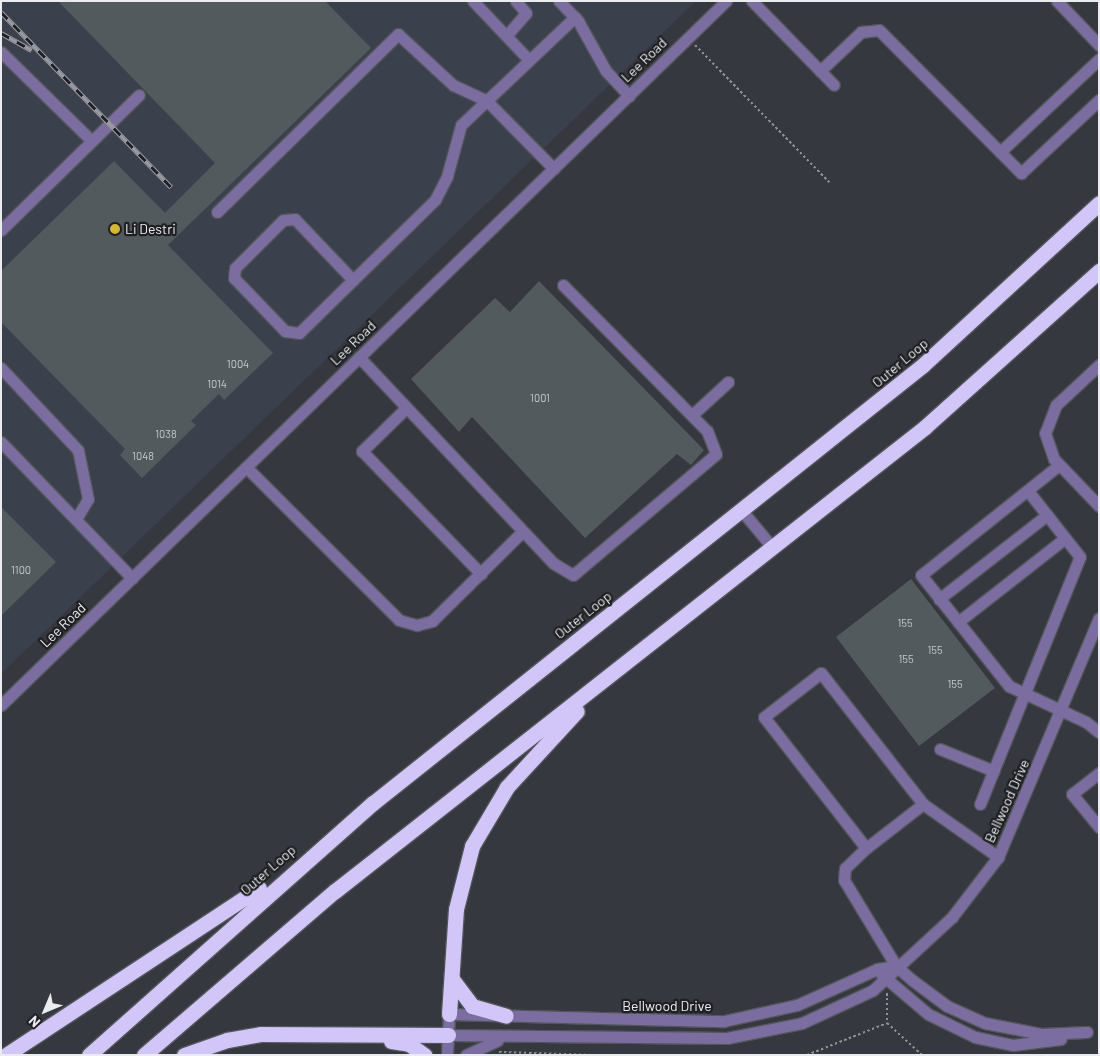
<!DOCTYPE html>
<style>
body{margin:0}
#map{position:relative;width:1100px;height:1056px;overflow:hidden;background:#35383e;font-family:Barlow,sans-serif}
div>[style]{position:absolute}
[style*='--x']{left:calc(var(--x)*1px);top:calc(var(--y)*1px);width:calc(var(--w)*1px);rotate:calc(var(--a)*1deg)}
.built>*{inset:0;background:#3a404c}
.building>*{inset:0;background:#525a5e}
.path>*{height:2px;margin-top:-1px;transform-origin:0;background:repeating-linear-gradient(90deg,#909297 0 2.5px,transparent 0 5px)}
.roads{filter:drop-shadow(1px 0 #52555a) drop-shadow(-1px 0 #52555a) drop-shadow(0 1px #52555a) drop-shadow(0 -1px #52555a)}
.minor>*{height:11px;margin:-5.5px;padding:0 5.5px;transform-origin:5.5px;border-radius:5.5px;background:#7c6da0}
.highway>*{height:15px;margin:-7.5px;padding:0 7.5px;transform-origin:7.5px;border-radius:7.5px;background:#d2c5f7}
.rail>*{height:5px;margin-top:-2.5px;transform-origin:0;background:repeating-linear-gradient(90deg,#1e1f22 0 9px,#999ba0 0 18px);box-sizing:border-box;border-block:1px solid #999ba0}
.dots>*{width:14px;height:14px;translate:-50% -50%;box-sizing:border-box;border:2px solid #1e1f22;border-radius:50%}
span{translate:-50% -50%;white-space:nowrap;text-align:center;line-height:1.15;-webkit-text-stroke:4.5px #1e1f22;paint-order:stroke}
.number-label{font-size:11px;color:#c4c8cc}
.number-label span{-webkit-text-stroke-width:0}
.street-label{font-size:14px;color:#eaecf0}
.poi-label{font-size:14px;color:#eaecf0}
.left{translate:0 -50%;text-align:left}
.frame{position:absolute;inset:0;border:2px solid #eaecf0;pointer-events:none}
.north{position:absolute;left:20px;top:986px;width:50px;height:50px;-webkit-text-stroke:4px #1e1f22;paint-order:stroke;rotate:225deg;font-size:14px;font-weight:700;line-height:20px;text-align:center;color:#eaecf0}
.north::after{content:'';display:block;margin:auto;width:18px;height:22px;background:#eaecf0;clip-path:polygon(50% 0,100% 100%,50% 72%,0 100%)}
</style>
<div id="map">
<div class="built">
<i style="clip-path:polygon(1px 1px,696px 1px,1px 674px)"></i>
</div>
<div class="building">
<i style="clip-path:polygon(58px 1px,325px 1px,371px 48px,168px 245px,273px 353px,224px 400px,219px 394px,191px 421px,196px 425px,142px 478px,120px 455px,125px 449px,1px 322px,1px 271px,114px 161px,165px 213px,215px 163px)"></i>
<i style="clip-path:polygon(539px 281px,704px 450px,691px 465px,677px 454px,585px 538px,472px 417px,459px 432px,411px 379px,495px 298px,510px 312px)"></i>
<i style="clip-path:polygon(1px 507px,56px 562px,1px 616px)"></i>
<i style="clip-path:polygon(911px 579px,995px 688px,919px 746px,836px 637px)"></i>
</div>
<div class="path">
<i style="--x:695;--y:45;--w:192;--a:45.6"></i>
<i style="--x:887;--y:993;--w:30;--a:90"></i>
<i style="--x:887;--y:1023;--w:47;--a:42.4"></i>
<i style="--x:499;--y:1052;--w:94;--a:1.8"></i>
<i style="--x:807;--y:1055;--w:86;--a:-21.8"></i>
</div>
<div class="roads">
<div class="minor">
<i style="--x:473;--y:1;--w:81;--a:46.5"></i>
<i style="--x:559;--y:1;--w:28;--a:46"></i>
<i style="--x:578;--y:21;--w:57;--a:60.8"></i>
<i style="--x:606;--y:71;--w:34;--a:47"></i>
<i style="--x:752;--y:1;--w:117;--a:45.7"></i>
<i style="--x:1057;--y:1;--w:61;--a:46.3"></i>
<i style="--x:507;--y:35;--w:29;--a:-49"></i>
<i style="--x:526;--y:13;--w:16;--a:-130"></i>
<i style="--x:1;--y:52;--w:127;--a:44.4"></i>
<i style="--x:820;--y:71;--w:57;--a:-43.6"></i>
<i style="--x:861;--y:32;--w:18;--a:-6"></i>
<i style="--x:879;--y:30;--w:202;--a:45.2"></i>
<i style="--x:1021;--y:173;--w:107;--a:-43.1"></i>
<i style="--x:1000;--y:152;--w:136;--a:-43.2"></i>
<i style="--x:217;--y:212;--w:254;--a:-44.5"></i>
<i style="--x:398;--y:34;--w:75;--a:42.8"></i>
<i style="--x:453;--y:85;--w:38;--a:25"></i>
<i style="--x:487;--y:101;--w:95;--a:45.4"></i>
<i style="--x:1;--y:230;--w:193;--a:-44.4"></i>
<i style="--x:353;--y:280;--w:84;--a:-133.6"></i>
<i style="--x:295;--y:219;--w:12;--a:175"></i>
<i style="--x:283;--y:220;--w:68;--a:135"></i>
<i style="--x:235;--y:268;--w:10;--a:96"></i>
<i style="--x:234;--y:278;--w:74;--a:46.1"></i>
<i style="--x:285;--y:331;--w:14;--a:8"></i>
<i style="--x:299;--y:333;--w:76;--a:-44.5"></i>
<i style="--x:353;--y:280;--w:115;--a:-44.3"></i>
<i style="--x:435;--y:200;--w:27;--a:-63"></i>
<i style="--x:447;--y:176;--w:53;--a:-74.6"></i>
<i style="--x:461;--y:125;--w:157;--a:-43.5"></i>
<i style="--x:359;--y:357;--w:283;--a:46.7"></i>
<i style="--x:553;--y:563;--w:23;--a:31"></i>
<i style="--x:573;--y:575;--w:187;--a:-40.2"></i>
<i style="--x:716;--y:454;--w:25;--a:-111"></i>
<i style="--x:707;--y:431;--w:205;--a:-134.6"></i>
<i style="--x:1099;--y:365;--w:59;--a:137.1"></i>
<i style="--x:1056;--y:405;--w:30;--a:111"></i>
<i style="--x:1045;--y:433;--w:28;--a:71"></i>
<i style="--x:1054;--y:459;--w:65;--a:46.2"></i>
<i style="--x:1;--y:368;--w:112;--a:46.8"></i>
<i style="--x:78;--y:450;--w:50;--a:78.5"></i>
<i style="--x:88;--y:499;--w:23;--a:121"></i>
<i style="--x:404;--y:410;--w:59;--a:135.7"></i>
<i style="--x:362;--y:451;--w:171;--a:45.9"></i>
<i style="--x:692;--y:415;--w:49;--a:-42.5"></i>
<i style="--x:1;--y:442;--w:189;--a:46.1"></i>
<i style="--x:1059;--y:465;--w:176;--a:141.4"></i>
<i style="--x:921;--y:575;--w:142;--a:51.6"></i>
<i style="--x:1009;--y:686;--w:85;--a:25.1"></i>
<i style="--x:1086;--y:722;--w:16;--a:38"></i>
<i style="--x:246;--y:467;--w:216;--a:45"></i>
<i style="--x:399;--y:620;--w:19;--a:16"></i>
<i style="--x:417;--y:625;--w:16;--a:-15"></i>
<i style="--x:432;--y:621;--w:127;--a:-44.7"></i>
<i style="--x:742;--y:511;--w:47;--a:50.2"></i>
<i style="--x:939;--y:599;--w:137;--a:-37.9"></i>
<i style="--x:958;--y:622;--w:136;--a:-38.1"></i>
<i style="--x:821;--y:673;--w:166;--a:52.1"></i>
<i style="--x:923;--y:804;--w:72;--a:142.3"></i>
<i style="--x:866;--y:848;--w:166;--a:-127.9"></i>
<i style="--x:764;--y:717;--w:72;--a:-37.7"></i>
<i style="--x:1;--y:705;--w:1011;--a:-44.16"></i>
<i style="--x:940;--y:749;--w:58;--a:22.2"></i>
<i style="--x:1099;--y:773;--w:34;--a:142"></i>
<i style="--x:1072;--y:794;--w:43;--a:50.7"></i>
<i style="--x:923;--y:804;--w:92;--a:35.2"></i>
<i style="--x:980;--y:804;--w:266;--a:-68"></i>
<i style="--x:1080;--y:557;--w:84;--a:-128.2"></i>
<i style="--x:866;--y:848;--w:29;--a:136"></i>
<i style="--x:845;--y:868;--w:12;--a:95"></i>
<i style="--x:844;--y:880;--w:100;--a:58.8"></i>
<i style="--x:896;--y:966;--w:21;--a:41"></i>
<i style="--x:912;--y:980;--w:44;--a:36.6"></i>
<i style="--x:947;--y:1006;--w:42;--a:24.1"></i>
<i style="--x:985;--y:1023;--w:57;--a:11.1"></i>
<i style="--x:1041;--y:1034;--w:46;--a:-2.5"></i>
<i style="--x:881;--y:974;--w:62;--a:40.4"></i>
<i style="--x:928;--y:1014;--w:52;--a:26.1"></i>
<i style="--x:975;--y:1037;--w:39;--a:12"></i>
<i style="--x:1013;--y:1045;--w:48;--a:-7.1"></i>
<i style="--x:448;--y:1035;--w:279;--a:0.6"></i>
<i style="--x:727;--y:1038;--w:76;--a:-11.3"></i>
<i style="--x:802;--y:1023;--w:78;--a:-24.9"></i>
<i style="--x:873;--y:990;--w:108;--a:-42.7"></i>
<i style="--x:952;--y:917;--w:76;--a:-52.5"></i>
<i style="--x:998;--y:857;--w:259;--a:-67.1"></i>
<i style="--x:447;--y:1055;--w:41;--a:-87.2"></i>
<i style="--x:449;--y:1014;--w:275;--a:1.5"></i>
<i style="--x:724;--y:1021;--w:75;--a:-12.4"></i>
<i style="--x:797;--y:1005;--w:88;--a:-24.2"></i>
<i style="--x:877;--y:969;--w:19;--a:-9"></i>
<i style="--x:466;--y:1055;--w:35;--a:-25"></i>
</div>
<div class="highway">
<i style="--x:452;--y:979;--w:34;--a:53"></i>
<i style="--x:472;--y:1006;--w:35;--a:16"></i>
<i style="--x:449;--y:1014;--w:105;--a:-86.2"></i>
<i style="--x:456;--y:909;--w:65;--a:-75.7"></i>
<i style="--x:472;--y:846;--w:69;--a:-59.3"></i>
<i style="--x:507;--y:787;--w:103;--a:-47.4"></i>
<i style="--x:391;--y:1041;--w:18;--a:9"></i>
<i style="--x:409;--y:1044;--w:19;--a:36"></i>
<i style="--x:6;--y:1055;--w:303;--a:-33.4"></i>
<i style="--x:89;--y:1055;--w:380;--a:-41.6"></i>
<i style="--x:373;--y:803;--w:703;--a:-38.53"></i>
<i style="--x:923;--y:365;--w:239;--a:-42.6"></i>
<i style="--x:144;--y:1055;--w:252;--a:-40.7"></i>
<i style="--x:335;--y:891;--w:751;--a:-38.18"></i>
<i style="--x:925;--y:427;--w:234;--a:-41.9"></i>
<i style="--x:184;--y:1055;--w:46;--a:-19.2"></i>
<i style="--x:227;--y:1040;--w:35;--a:-10"></i>
<i style="--x:261;--y:1034;--w:187;--a:0.3"></i>
</div>
</div>
<div class="rail">
<i style="--x:1;--y:12;--w:244;--a:45.8"></i>
<i style="--x:1;--y:33;--w:35;--a:29"></i>
</div>
<div class="dots">
<i style="left:115px;top:229px;background:#d4b635"></i>
</div>
<div class="number-label">
<span style="left:238px;top:364px">1004</span>
<span style="left:217px;top:384px">1014</span>
<span style="left:540px;top:398px">1001</span>
<span style="left:166px;top:434px">1038</span>
<span style="left:143px;top:456px">1048</span>
<span style="left:21px;top:570px">1100</span>
<span style="left:905px;top:623px">155</span>
<span style="left:935px;top:650px">155</span>
<span style="left:906px;top:659px">155</span>
<span style="left:955px;top:684px">155</span>
</div>
<div class="street-label">
<span style="left:644px;top:60px;rotate:-44deg">Lee Road</span>
<span style="left:353px;top:343px;rotate:-44deg">Lee Road</span>
<span style="left:900px;top:363px;rotate:-40deg">Outer Loop</span>
<span style="left:583px;top:615px;rotate:-38deg">Outer Loop</span>
<span style="left:63px;top:625px;rotate:-44deg">Lee Road</span>
<span style="left:1007px;top:801px;rotate:-66deg">Bellwood Drive</span>
<span style="left:268px;top:870px;rotate:-41deg">Outer Loop</span>
<span style="left:667px;top:1006px">Bellwood Drive</span>
</div>
<div class="poi-label">
<span class="left" style="left:125px;top:229px">Li Destri</span>
</div>
<div class="frame"></div>
<div class="north">N</div>
</div>
